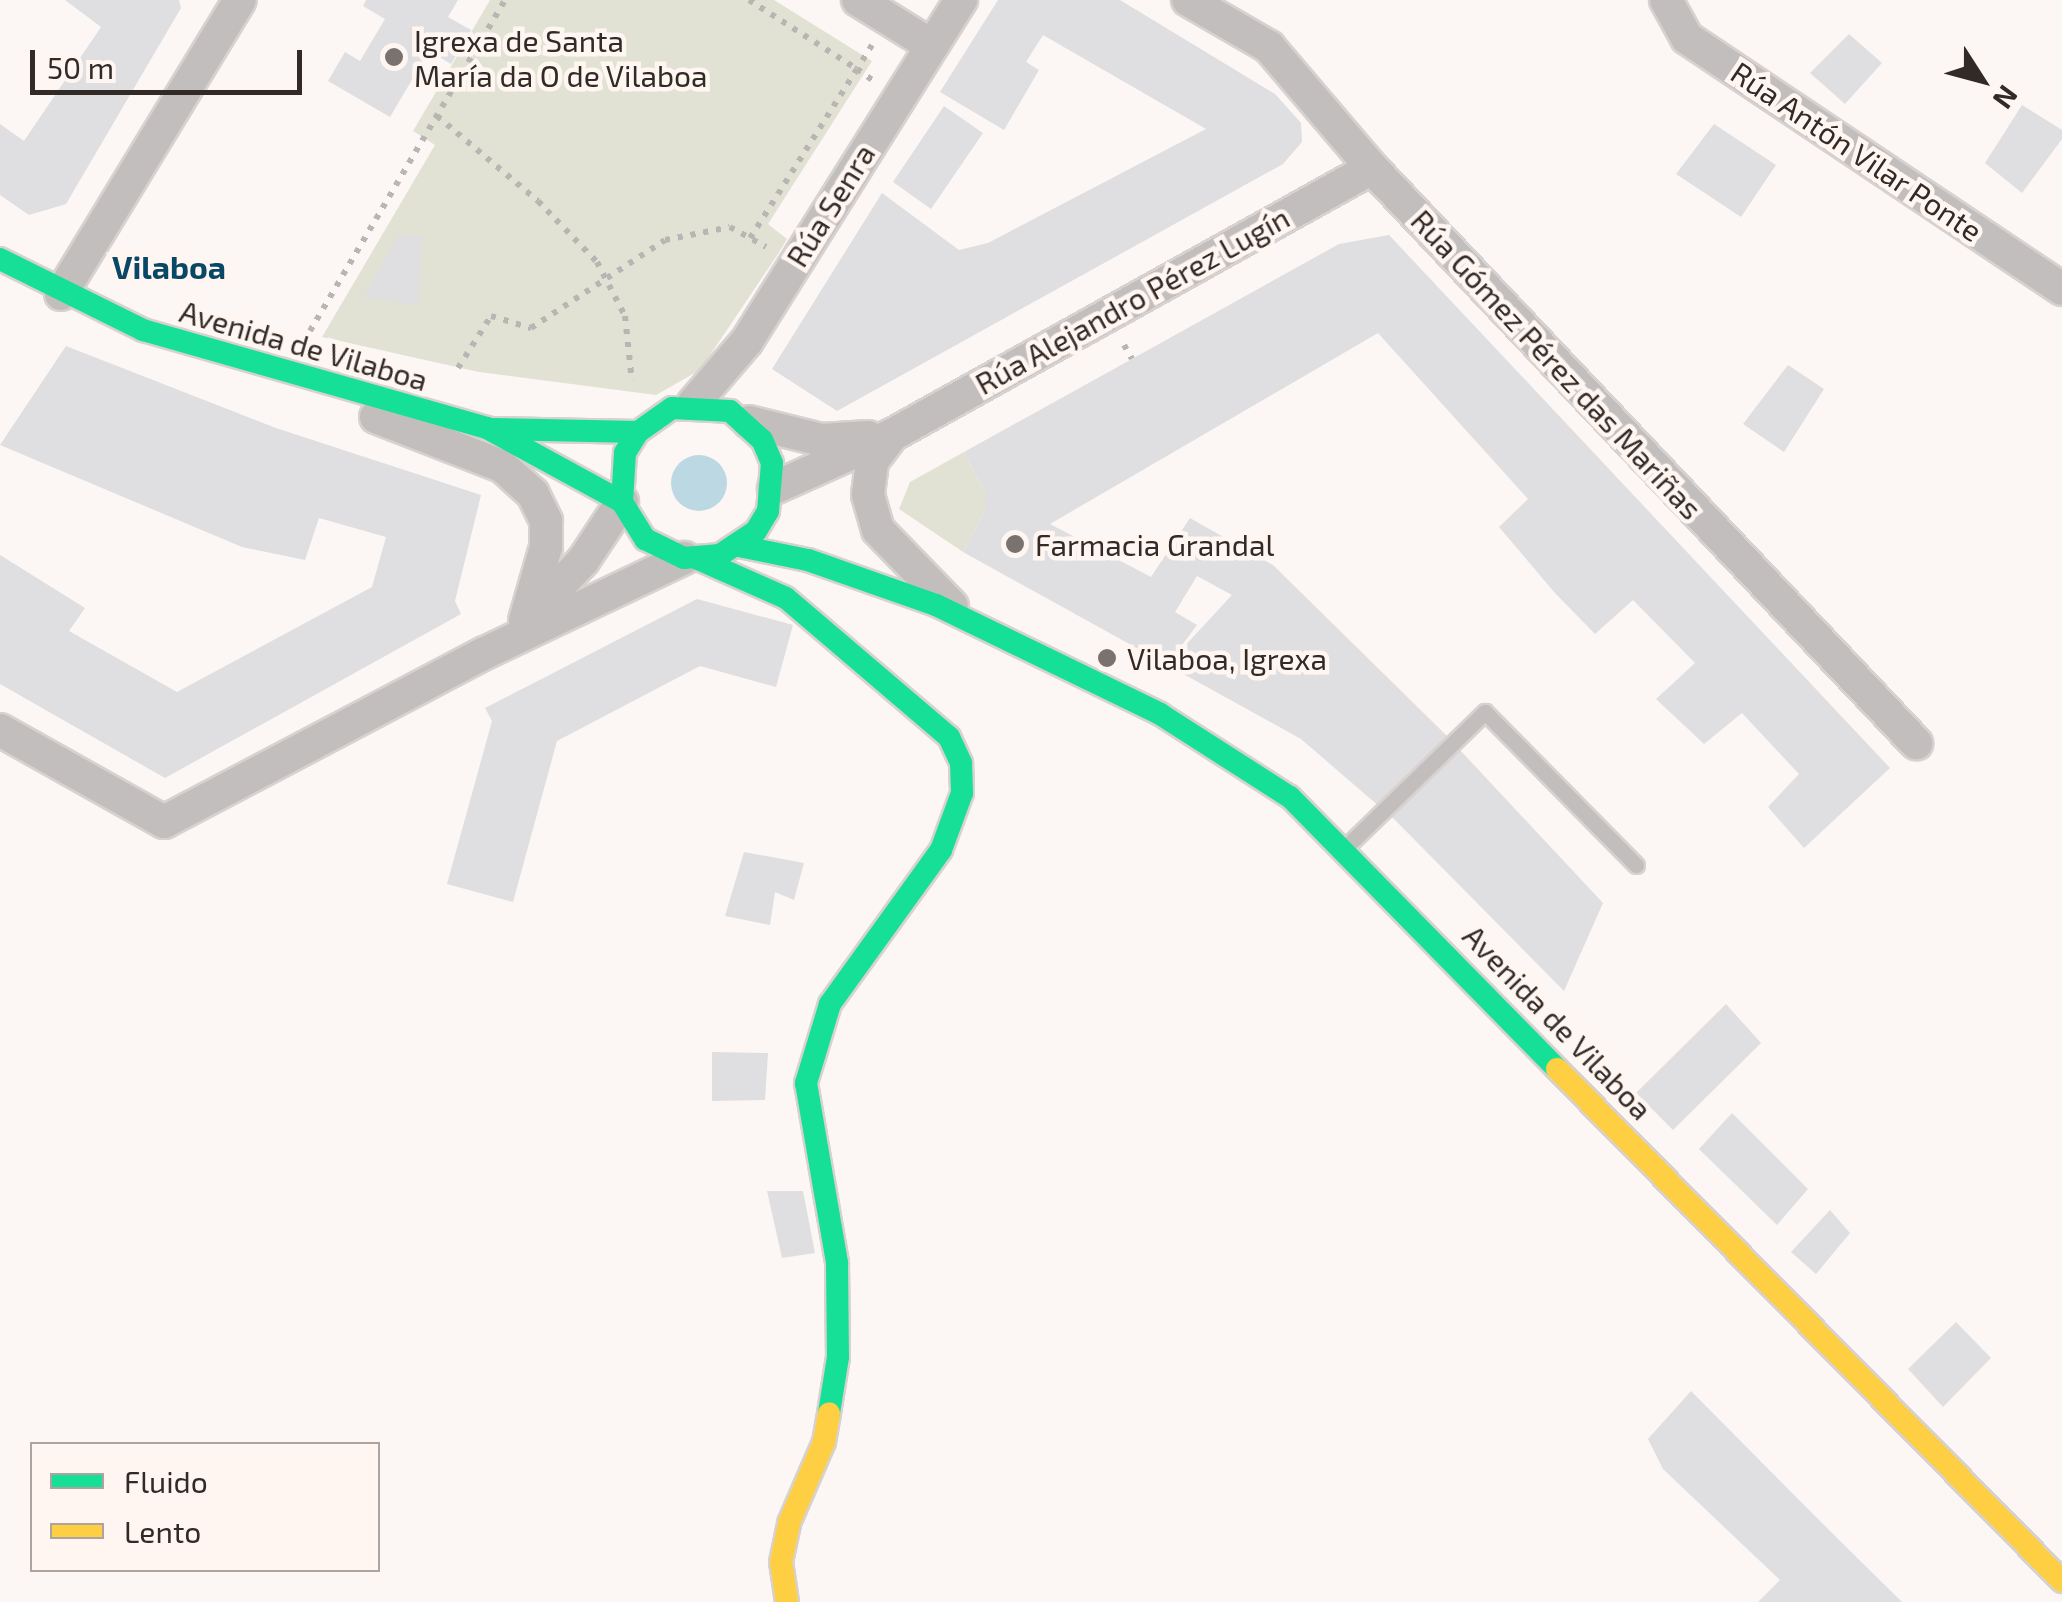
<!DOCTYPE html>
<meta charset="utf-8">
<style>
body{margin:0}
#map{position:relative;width:2062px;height:1602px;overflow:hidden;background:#fcf7f4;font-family:"Exo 2",sans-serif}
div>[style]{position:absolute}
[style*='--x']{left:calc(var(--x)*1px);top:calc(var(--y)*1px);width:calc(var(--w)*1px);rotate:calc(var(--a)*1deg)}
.green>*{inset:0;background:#e1e2d4}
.water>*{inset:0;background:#bcd8e3}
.round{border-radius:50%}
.building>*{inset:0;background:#dfdee0}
.path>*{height:6px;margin-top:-3px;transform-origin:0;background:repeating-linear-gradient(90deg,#b8b5b3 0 5px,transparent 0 13px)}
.roads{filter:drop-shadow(2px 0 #d7d2d0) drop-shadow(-2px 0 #d7d2d0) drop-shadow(0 2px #d7d2d0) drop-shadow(0 -2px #d7d2d0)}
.lane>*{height:15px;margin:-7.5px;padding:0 7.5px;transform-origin:7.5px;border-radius:7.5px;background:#c1bebd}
.street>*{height:32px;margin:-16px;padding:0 16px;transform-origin:16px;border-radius:16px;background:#c1bebd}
.fast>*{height:22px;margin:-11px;padding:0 11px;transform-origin:11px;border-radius:11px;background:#16e098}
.slow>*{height:22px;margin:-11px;padding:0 11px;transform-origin:11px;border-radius:11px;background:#ffcf43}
.dots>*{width:28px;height:28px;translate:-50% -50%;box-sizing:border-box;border:5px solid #fff6f1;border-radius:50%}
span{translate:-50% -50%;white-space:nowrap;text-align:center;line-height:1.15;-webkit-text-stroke:9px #fff6f1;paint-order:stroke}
.poi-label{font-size:30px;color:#322a26}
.left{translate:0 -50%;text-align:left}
.street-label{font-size:30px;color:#322a26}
.neighbourhood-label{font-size:32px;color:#094767;font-weight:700}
.legend{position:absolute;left:30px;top:1442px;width:350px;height:130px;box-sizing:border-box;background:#fff6f1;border:2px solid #ada4a0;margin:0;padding:12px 18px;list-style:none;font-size:30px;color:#322a26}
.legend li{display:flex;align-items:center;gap:20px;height:50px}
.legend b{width:50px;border:2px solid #ada4a0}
.north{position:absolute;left:1932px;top:30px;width:100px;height:100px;-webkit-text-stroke:8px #fff6f1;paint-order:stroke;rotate:126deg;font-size:28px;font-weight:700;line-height:40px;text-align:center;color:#322a26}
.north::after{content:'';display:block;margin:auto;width:35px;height:45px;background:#322a26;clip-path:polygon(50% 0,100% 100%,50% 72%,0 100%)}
.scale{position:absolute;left:30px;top:50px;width:272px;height:45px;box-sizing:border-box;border:5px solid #322a26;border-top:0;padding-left:12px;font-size:30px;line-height:35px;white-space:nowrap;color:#322a26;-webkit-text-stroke:8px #fff6f1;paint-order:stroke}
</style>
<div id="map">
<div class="green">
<i style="clip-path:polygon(490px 0,774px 0,872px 61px,768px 224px,787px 239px,778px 254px,700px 370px,656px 395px,479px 372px,322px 337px,435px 145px,413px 131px)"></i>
<i style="clip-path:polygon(964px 452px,985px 492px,985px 511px,963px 552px,899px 509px,910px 482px)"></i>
</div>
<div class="water">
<i class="round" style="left:671px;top:455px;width:56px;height:56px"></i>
</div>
<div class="building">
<i style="clip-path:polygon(65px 0,179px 0,181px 8px,66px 204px,29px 215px,0 195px,0 124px,24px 141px,101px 27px)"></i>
<i style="clip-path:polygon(366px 0,458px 0,448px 17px,471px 30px,451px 64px,429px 51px,390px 117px,328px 81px,345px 52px,360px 61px,385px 19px,363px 6px)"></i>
<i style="clip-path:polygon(998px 0,1120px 0,1275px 94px,1301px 123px,1302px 142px,1283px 164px,837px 411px,772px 369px,882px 193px,959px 250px,988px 243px,1206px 129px,1043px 35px,1026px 62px,1039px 70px,1004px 130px,940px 92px)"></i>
<i style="clip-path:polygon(1849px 34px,1882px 63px,1845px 104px,1810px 73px)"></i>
<i style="clip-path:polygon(2022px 105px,2062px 130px,2062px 139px,2022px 193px,1985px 163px)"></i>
<i style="clip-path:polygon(944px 106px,983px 133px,931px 209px,893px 182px)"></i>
<i style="clip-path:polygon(1714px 124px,1776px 165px,1741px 217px,1676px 174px)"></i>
<i style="clip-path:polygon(evenodd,1389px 235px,1890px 768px,1804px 848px,1768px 807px,1799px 774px,1742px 713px,1704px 744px,1656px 699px,1695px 663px,1633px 600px,1595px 634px,1555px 593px,1499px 527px,1528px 499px,1378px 333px,1050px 524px,1151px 577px,1190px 518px,1273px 565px,1445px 734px,1603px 903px,1564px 991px,1395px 820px,1301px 739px,963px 552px,985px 511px,985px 492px,964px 452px,1339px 244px,1389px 235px,1197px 576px,1232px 595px,1168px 664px,1197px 625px,1175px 612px,1197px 576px)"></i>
<i style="clip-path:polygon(398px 236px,422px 236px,418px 306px,364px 296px)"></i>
<i style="clip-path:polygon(66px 346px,276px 428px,481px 495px,455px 601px,461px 614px,165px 778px,0 684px,0 555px,85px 608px,69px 631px,177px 692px,372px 587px,386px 537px,319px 518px,305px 560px,242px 547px,0 445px)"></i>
<i style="clip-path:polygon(1788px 365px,1824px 389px,1784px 452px,1743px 424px)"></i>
<i style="clip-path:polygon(697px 599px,793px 625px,776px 687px,700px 666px,557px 741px,513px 902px,447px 884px,492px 721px,485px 708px)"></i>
<i style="clip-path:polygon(744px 852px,804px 863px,794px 900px,775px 892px,770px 925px,725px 916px)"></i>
<i style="clip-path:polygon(1726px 1004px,1761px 1043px,1673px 1130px,1636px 1093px)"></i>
<i style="clip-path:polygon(712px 1052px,768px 1053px,765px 1100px,712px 1101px)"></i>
<i style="clip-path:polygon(1732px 1113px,1808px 1189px,1777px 1225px,1699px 1149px)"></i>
<i style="clip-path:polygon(767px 1191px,803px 1191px,815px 1253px,782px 1258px)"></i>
<i style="clip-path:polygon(1830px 1210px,1850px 1233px,1816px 1274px,1791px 1252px)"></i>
<i style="clip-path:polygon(1956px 1322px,1991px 1358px,1943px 1407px,1908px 1369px)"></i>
<i style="clip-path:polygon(1691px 1391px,1830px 1531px,1902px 1602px,1758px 1602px,1780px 1580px,1663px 1469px,1648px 1439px)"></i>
</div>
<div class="path">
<i style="--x:749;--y:0;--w:128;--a:32.6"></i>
<i style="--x:857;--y:69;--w:200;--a:122.3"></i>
<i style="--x:872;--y:45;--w:28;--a:122"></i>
<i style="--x:857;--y:69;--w:19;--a:36"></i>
<i style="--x:437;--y:116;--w:132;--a:40.1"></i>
<i style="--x:538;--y:201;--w:85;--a:46"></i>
<i style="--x:597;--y:262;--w:61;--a:62.6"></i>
<i style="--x:625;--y:316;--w:65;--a:83.9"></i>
<i style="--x:310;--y:331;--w:384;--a:-59.5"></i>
<i style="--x:1124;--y:345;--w:16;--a:60"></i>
<i style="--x:458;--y:368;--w:62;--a:-57.6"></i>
<i style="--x:491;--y:316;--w:42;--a:16.7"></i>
<i style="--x:531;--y:328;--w:160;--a:-33.3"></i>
<i style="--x:665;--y:240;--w:66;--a:-11.3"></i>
<i style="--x:730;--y:227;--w:41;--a:29.1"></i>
</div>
<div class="roads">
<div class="lane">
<i style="--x:1348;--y:845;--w:191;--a:-44.2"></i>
<i style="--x:1485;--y:712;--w:215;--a:45.4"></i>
</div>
<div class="street">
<i style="--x:858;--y:0;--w:86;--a:31.7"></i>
<i style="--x:1188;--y:0;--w:94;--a:30.1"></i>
<i style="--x:1269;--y:47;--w:159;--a:49.6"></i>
<i style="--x:1372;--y:168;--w:792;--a:46.59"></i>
<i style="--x:1666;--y:0;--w:43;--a:61.1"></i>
<i style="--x:1687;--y:38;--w:451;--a:33.8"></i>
<i style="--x:61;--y:294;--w:344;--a:-58.7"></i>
<i style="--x:693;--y:404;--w:83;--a:-49.4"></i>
<i style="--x:747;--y:341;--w:403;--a:-57.9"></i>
<i style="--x:376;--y:417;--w:135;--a:21.3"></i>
<i style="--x:502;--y:466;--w:42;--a:42.1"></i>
<i style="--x:533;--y:494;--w:30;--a:64"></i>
<i style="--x:546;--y:521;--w:26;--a:90"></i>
<i style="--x:546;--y:547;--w:76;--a:106"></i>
<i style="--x:749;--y:422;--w:75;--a:13.9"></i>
<i style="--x:822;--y:440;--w:46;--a:-3.7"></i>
<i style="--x:892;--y:435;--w:34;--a:127"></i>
<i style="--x:872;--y:462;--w:33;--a:97"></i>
<i style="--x:868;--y:495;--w:36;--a:74"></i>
<i style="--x:878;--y:530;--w:106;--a:45.8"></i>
<i style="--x:774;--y:488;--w:129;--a:-24.2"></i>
<i style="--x:892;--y:435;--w:549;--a:-29.08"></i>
<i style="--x:531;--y:615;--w:75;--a:-46.1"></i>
<i style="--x:583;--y:561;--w:71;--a:-56.5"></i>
<i style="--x:0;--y:730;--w:188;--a:29.3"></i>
<i style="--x:164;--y:822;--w:363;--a:-27.8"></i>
<i style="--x:485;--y:653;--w:221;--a:-25.5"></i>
</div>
<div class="fast">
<i style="--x:0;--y:259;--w:160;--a:26.4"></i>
<i style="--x:143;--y:330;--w:358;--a:15.9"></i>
<i style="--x:487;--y:428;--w:154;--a:28.7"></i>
<i style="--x:622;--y:502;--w:44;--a:58.1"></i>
<i style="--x:645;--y:539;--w:43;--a:26"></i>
<i style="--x:684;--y:558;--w:36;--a:-5"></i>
<i style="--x:720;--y:555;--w:43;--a:-33.7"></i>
<i style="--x:756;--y:531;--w:23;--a:-59"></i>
<i style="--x:768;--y:511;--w:48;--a:-85.2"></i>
<i style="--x:772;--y:463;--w:25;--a:-113"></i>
<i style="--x:762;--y:440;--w:43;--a:-137.8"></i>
<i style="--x:730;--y:411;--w:58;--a:-177"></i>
<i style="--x:672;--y:408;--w:42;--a:144.8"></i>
<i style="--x:638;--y:432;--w:25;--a:122"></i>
<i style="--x:625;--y:453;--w:49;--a:93.5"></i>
<i style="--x:495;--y:429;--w:143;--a:1.2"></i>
<i style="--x:739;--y:546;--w:70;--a:11.5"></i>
<i style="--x:808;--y:560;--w:136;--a:19.4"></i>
<i style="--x:936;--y:605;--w:249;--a:25.9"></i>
<i style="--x:1160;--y:714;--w:154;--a:32.6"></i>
<i style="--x:1290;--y:797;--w:381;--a:45.5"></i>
<i style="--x:698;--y:559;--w:96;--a:23.9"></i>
<i style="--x:786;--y:598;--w:214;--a:40.5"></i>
<i style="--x:949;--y:737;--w:29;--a:65"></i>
<i style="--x:961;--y:763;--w:30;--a:88"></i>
<i style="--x:962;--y:793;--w:61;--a:110.2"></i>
<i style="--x:941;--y:850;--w:190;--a:125.8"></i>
<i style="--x:830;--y:1004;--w:83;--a:106.9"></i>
<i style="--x:806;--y:1083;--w:183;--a:80.2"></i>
<i style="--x:837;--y:1263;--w:94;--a:89.4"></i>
<i style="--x:838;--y:1357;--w:57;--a:99.1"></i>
</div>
<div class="slow">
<i style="--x:1557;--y:1069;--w:719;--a:45.39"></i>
<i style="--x:787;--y:1602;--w:40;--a:-98.5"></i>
<i style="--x:781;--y:1562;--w:40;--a:-78"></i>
<i style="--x:789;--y:1523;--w:88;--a:-66.6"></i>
<i style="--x:824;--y:1442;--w:29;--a:-80"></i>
</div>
</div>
<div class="dots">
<i style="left:394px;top:57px;background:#79726e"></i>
<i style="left:1015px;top:544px;background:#79726e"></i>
<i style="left:1107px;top:658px;background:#79726e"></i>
</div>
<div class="poi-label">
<span class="left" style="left:414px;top:57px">Igrexa de Santa<br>María da O de Vilaboa</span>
<span class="left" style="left:1035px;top:544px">Farmacia Grandal</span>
<span class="left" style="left:1127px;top:658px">Vilaboa, Igrexa</span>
</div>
<div class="street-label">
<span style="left:1857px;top:151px;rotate:34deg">Rúa Antón Vilar Ponte</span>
<span style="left:830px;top:205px;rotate:-58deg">Rúa Senra</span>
<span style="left:1132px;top:300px;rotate:-29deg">Rúa Alejandro Pérez Lugín</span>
<span style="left:304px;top:345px;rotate:16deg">Avenida de Vilaboa</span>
<span style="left:1557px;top:364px;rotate:47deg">Rúa Gómez Pérez das Mariñas</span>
<span style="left:1558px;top:1022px;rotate:46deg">Avenida de Vilaboa</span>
</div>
<div class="neighbourhood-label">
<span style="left:169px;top:266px">Vilaboa</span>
</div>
<ul class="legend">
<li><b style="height:12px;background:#16e098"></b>Fluido</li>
<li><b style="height:12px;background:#ffcf43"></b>Lento</li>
</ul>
<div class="north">N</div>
<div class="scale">50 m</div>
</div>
